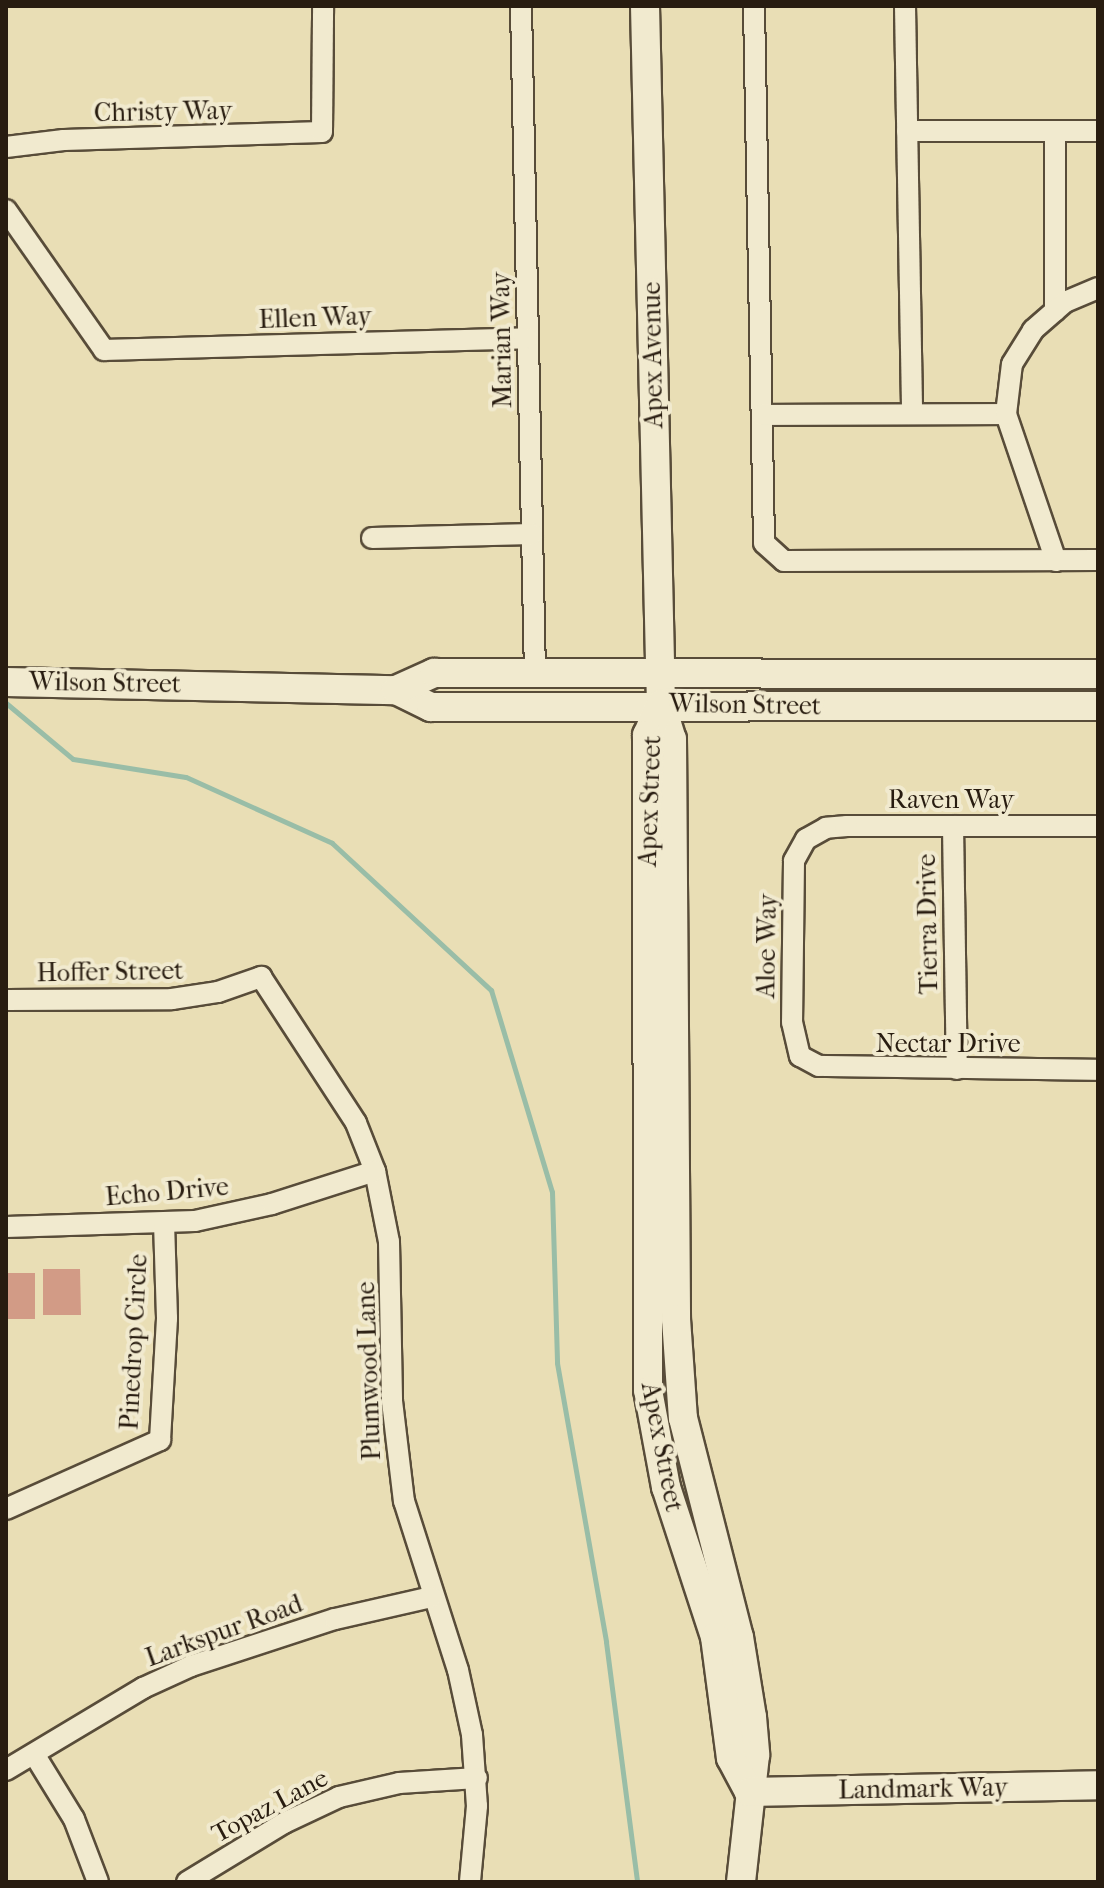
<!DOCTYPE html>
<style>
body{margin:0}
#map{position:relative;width:1104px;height:1888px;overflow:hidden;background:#e9deb5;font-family:"IM FELL French Canon",serif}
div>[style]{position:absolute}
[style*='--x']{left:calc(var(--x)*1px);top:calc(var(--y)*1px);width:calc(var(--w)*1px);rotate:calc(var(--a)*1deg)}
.stream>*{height:5px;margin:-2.5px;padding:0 2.5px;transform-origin:2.5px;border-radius:2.5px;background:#99bda7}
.building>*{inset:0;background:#d29b86}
.roads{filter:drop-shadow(2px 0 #584c39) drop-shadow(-2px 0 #584c39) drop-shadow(0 2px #584c39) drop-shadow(0 -2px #584c39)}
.street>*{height:20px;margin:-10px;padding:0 10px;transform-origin:10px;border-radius:10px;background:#f1eacf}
.secondary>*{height:28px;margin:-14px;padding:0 14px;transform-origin:14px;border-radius:14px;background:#f1eacf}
span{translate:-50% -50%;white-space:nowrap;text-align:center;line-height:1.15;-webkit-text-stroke:8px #f1eacf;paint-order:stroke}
.street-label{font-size:26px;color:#281c10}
.frame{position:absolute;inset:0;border:8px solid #281c10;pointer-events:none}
</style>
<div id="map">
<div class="stream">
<i style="--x:6;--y:703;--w:87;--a:39.9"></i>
<i style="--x:73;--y:759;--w:114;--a:9.1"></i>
<i style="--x:186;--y:777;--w:160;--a:24.3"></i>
<i style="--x:332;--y:843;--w:217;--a:42.8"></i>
<i style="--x:491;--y:990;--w:211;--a:73.2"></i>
<i style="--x:552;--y:1192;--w:171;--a:88.3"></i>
<i style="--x:557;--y:1363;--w:283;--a:80"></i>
<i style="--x:606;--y:1642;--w:242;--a:82.6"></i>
</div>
<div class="building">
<i style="clip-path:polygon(43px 1269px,80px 1269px,81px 1315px,43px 1315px)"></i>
<i style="clip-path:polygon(6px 1273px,35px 1273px,35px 1319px,6px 1319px)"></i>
</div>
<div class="roads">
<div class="street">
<i style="--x:521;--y:6;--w:668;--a:88.8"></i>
<i style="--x:754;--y:6;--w:537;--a:88.93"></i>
<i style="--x:764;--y:543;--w:27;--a:42"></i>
<i style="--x:784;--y:561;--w:314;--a:-0.2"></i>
<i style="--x:905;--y:6;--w:407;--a:89"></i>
<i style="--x:907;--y:131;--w:191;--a:0"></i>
<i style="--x:1055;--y:131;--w:180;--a:90"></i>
<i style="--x:6;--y:147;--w:58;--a:-6.9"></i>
<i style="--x:64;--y:140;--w:258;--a:-1.8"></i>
<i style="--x:322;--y:132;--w:126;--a:-89.5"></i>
<i style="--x:6;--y:210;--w:171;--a:55"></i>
<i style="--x:104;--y:350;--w:423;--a:-1.6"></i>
<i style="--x:762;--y:415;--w:244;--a:-0.2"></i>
<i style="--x:372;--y:538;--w:160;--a:-1.4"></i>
<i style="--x:1056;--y:561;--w:155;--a:-108.8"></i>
<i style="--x:1006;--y:414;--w:50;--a:-83.2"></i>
<i style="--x:1012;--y:364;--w:40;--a:-58"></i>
<i style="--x:1033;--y:330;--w:43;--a:-41.2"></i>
<i style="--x:1065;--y:302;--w:36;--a:-23"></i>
<i style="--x:953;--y:826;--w:243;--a:89.1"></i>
<i style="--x:1098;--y:826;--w:251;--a:180"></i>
<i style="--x:847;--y:826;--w:21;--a:175"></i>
<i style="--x:826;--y:828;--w:23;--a:151"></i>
<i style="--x:806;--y:839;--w:25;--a:119"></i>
<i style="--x:794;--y:861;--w:161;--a:90.7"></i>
<i style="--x:792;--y:1022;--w:35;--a:77"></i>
<i style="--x:800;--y:1056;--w:21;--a:28"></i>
<i style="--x:819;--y:1066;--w:279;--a:0.8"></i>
<i style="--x:6;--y:1000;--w:166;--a:-0.3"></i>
<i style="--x:172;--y:999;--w:47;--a:-8.7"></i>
<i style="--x:218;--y:992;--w:46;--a:-19.2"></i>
<i style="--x:261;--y:977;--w:174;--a:56.9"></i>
<i style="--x:356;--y:1123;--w:52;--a:68.4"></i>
<i style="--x:375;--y:1171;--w:72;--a:78.8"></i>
<i style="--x:389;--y:1242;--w:159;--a:88.9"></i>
<i style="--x:392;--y:1401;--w:101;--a:83.2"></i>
<i style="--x:404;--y:1501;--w:177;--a:72.3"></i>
<i style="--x:458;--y:1670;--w:66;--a:77.8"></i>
<i style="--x:472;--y:1735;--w:71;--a:86"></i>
<i style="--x:477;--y:1806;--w:76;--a:95.3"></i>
<i style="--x:6;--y:1227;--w:189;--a:-1.8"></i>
<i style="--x:195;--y:1221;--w:79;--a:-12.4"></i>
<i style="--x:272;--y:1204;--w:108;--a:-17.8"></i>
<i style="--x:6;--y:1509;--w:169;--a:-24.1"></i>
<i style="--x:160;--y:1440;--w:122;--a:-86.7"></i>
<i style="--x:167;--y:1318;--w:95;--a:-91.8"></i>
<i style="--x:34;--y:1754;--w:76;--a:58.4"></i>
<i style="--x:74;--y:1819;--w:67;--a:69.1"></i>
<i style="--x:6;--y:1770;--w:160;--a:-30.9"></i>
<i style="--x:143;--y:1688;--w:53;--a:-24.6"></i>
<i style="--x:191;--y:1666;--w:151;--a:-18.1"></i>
<i style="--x:335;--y:1619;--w:99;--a:-12.8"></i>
<i style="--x:187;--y:1882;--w:114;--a:-31.3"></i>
<i style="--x:284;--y:1823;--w:61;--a:-25.3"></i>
<i style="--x:339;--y:1797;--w:62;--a:-13.1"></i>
<i style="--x:399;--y:1783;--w:78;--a:-3.7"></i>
</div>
<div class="secondary">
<i style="--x:645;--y:6;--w:698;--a:88.69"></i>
<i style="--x:661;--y:704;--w:37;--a:73"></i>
<i style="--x:672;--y:739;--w:580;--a:89.6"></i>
<i style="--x:676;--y:1319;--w:99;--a:86"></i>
<i style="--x:683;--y:1418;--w:226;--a:75.7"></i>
<i style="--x:739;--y:1637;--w:81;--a:80.8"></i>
<i style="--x:752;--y:1717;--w:38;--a:85"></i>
<i style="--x:755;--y:1755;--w:128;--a:96.3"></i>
<i style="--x:6;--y:682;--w:390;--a:1.2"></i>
<i style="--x:396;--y:690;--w:39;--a:26"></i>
<i style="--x:431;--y:707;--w:667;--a:-0.09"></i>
<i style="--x:396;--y:690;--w:42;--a:-24.1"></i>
<i style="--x:434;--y:673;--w:664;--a:0.09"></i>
<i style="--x:661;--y:704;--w:34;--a:114"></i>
<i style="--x:647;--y:735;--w:655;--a:89.91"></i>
<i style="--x:648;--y:1390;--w:99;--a:79.5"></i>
<i style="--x:666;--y:1487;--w:158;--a:71.9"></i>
<i style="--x:715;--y:1637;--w:122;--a:82.5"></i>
<i style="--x:731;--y:1758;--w:38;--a:62"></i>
<i style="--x:749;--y:1792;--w:349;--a:-1.1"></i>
</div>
</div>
<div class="street-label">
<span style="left:163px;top:112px;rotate:-1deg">Christy Way</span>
<span style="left:315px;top:318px;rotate:-2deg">Ellen Way</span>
<span style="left:502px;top:340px;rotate:-91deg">Marian Way</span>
<span style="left:653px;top:355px;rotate:-91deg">Apex Avenue</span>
<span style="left:105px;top:683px;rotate:1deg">Wilson Street</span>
<span style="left:745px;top:705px;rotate:1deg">Wilson Street</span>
<span style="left:951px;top:800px">Raven Way</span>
<span style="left:650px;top:801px;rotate:-88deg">Apex Street</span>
<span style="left:928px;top:924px;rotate:-91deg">Tierra Drive</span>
<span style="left:767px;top:946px;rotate:-89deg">Aloe Way</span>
<span style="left:110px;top:972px;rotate:-1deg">Hoffer Street</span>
<span style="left:948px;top:1044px">Nectar Drive</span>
<span style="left:167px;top:1192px;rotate:-5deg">Echo Drive</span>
<span style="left:134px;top:1342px;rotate:-87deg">Pinedrop Circle</span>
<span style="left:369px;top:1371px;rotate:-92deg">Plumwood Lane</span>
<span style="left:662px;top:1447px;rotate:79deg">Apex Street</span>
<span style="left:224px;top:1631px;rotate:-20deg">Larkspur Road</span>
<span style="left:923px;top:1789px;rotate:-1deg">Landmark Way</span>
<span style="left:270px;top:1806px;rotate:-28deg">Topaz Lane</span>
</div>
<div class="frame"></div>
</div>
